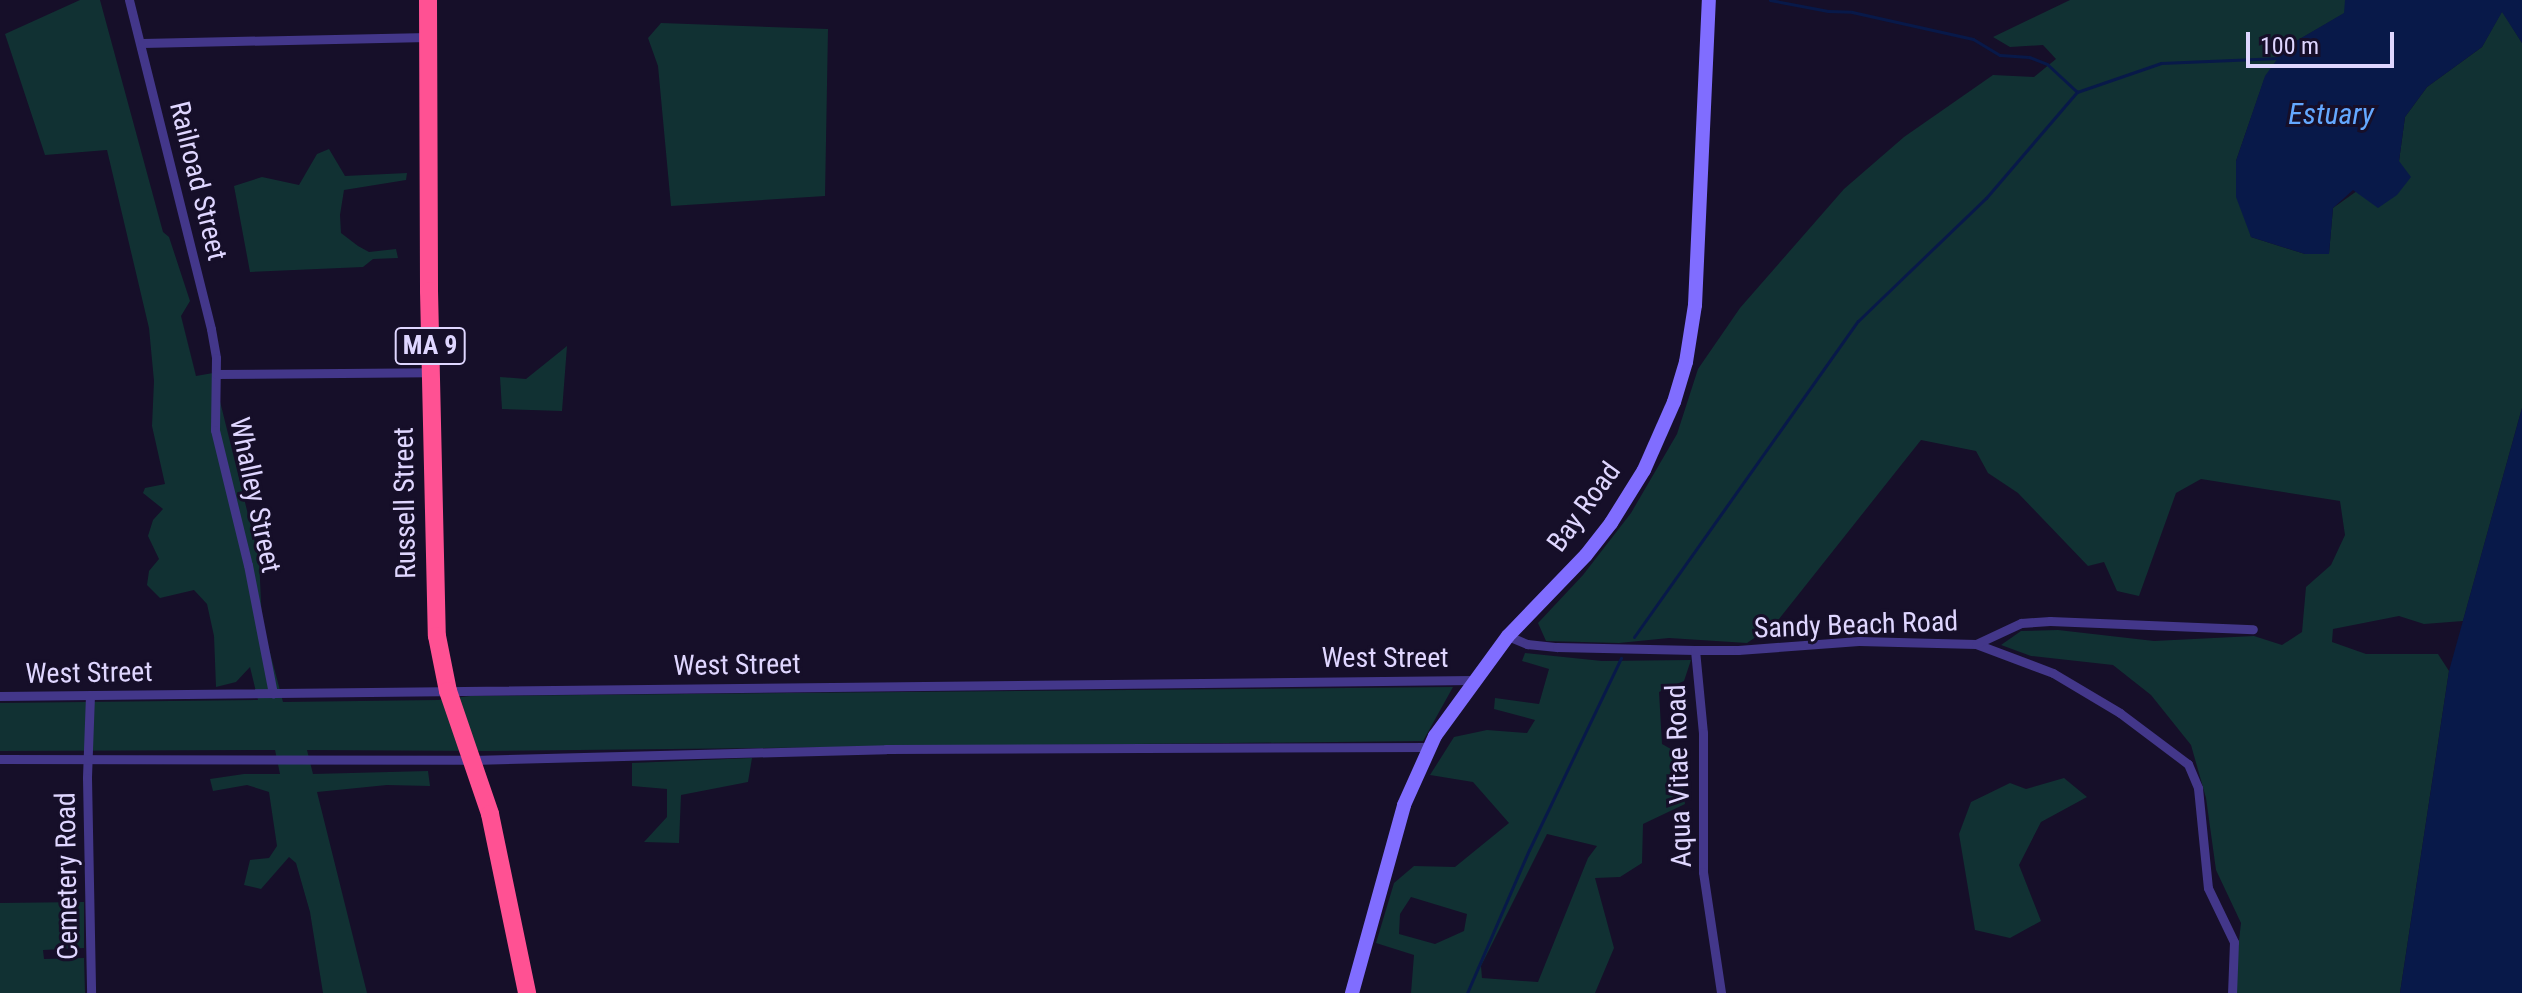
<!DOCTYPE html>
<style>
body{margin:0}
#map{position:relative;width:2522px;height:993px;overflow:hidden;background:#160f29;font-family:"Roboto Condensed",sans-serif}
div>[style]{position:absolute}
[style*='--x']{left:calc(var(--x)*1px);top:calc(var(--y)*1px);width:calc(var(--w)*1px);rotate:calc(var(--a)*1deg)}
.green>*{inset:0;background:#113133}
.water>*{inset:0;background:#081949}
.stream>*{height:3px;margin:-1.5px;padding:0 1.5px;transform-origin:1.5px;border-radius:1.5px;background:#081949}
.street>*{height:9px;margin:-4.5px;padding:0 4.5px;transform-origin:4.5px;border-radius:4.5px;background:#43378a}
.secondary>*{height:14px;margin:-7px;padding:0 7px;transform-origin:7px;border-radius:7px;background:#806dff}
.highway>*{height:18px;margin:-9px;padding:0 9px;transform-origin:9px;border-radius:9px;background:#ff5193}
span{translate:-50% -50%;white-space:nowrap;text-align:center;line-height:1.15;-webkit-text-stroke:6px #160f29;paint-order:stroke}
.shield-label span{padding:2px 6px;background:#160f29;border:2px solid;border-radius:6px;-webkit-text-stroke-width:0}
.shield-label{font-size:26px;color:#dfd6ff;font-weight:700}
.street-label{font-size:28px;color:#dfd6ff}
.water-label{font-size:30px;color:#64a8ff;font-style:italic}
.scale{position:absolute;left:2246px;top:32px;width:148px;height:36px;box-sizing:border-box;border:4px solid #dfd6ff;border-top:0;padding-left:10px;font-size:24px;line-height:28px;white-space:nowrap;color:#dfd6ff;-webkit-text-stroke:6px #160f29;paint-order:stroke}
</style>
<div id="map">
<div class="green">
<i style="clip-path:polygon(80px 0,100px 0,163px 232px,169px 237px,190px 301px,181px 316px,196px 376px,213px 373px,259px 559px,262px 622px,283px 702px,438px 700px,470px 696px,1453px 687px,1423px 741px,487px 751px,307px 750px,313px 774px,428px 771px,430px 786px,387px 785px,317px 792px,367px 993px,323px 993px,310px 912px,296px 863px,289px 857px,261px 889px,244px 885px,250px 860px,269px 858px,277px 846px,269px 792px,247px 785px,213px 791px,210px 779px,244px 774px,280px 774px,275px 750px,0 751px,0 703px,258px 700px,250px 667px,236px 682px,216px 687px,214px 636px,207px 604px,194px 590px,160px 598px,147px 585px,149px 571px,159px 559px,148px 536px,153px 520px,163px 509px,143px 493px,145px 488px,165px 484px,152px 426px,154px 381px,149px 328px,107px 150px,45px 155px,5px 34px)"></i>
<i style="clip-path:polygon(2070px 0,2345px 0,2345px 13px,2286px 47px,2264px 80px,2236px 161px,2251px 237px,2305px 254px,2329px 253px,2333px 208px,2399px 161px,2405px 117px,2427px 87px,2482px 47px,2502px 11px,2522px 43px,2522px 408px,2463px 621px,2424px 624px,2399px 616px,2333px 629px,2332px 642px,2366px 654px,2438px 654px,2449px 671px,2400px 993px,2233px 993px,2241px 923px,2216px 870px,2206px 798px,2191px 745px,2151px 695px,2113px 665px,2031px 656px,2001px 645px,2021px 631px,2058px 630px,2154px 641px,2254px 636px,2282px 645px,2302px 632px,2306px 587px,2331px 565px,2345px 535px,2340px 501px,2201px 479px,2176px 493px,2139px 596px,2117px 591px,2104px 562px,2088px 566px,2018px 493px,1988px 473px,1976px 451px,1921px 440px,1775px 624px,1747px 643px,1669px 638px,1619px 643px,1546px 641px,1538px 623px,1583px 575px,1631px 513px,1677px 434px,1698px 369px,1740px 308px,1844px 189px,1904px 137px,1993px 75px,2034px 77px,2056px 59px,2043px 45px,2010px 47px,1993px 37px)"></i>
<i style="clip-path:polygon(661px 23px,828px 29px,825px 196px,671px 206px,658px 66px,648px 38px)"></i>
<i style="clip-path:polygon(329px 149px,345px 176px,407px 173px,406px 180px,344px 190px,340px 215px,341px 233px,358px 246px,369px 252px,396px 249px,398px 258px,373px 259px,363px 267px,250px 272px,234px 186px,262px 177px,299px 185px,317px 154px)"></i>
<i style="clip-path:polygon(567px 346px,562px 411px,502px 409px,500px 377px,526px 379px)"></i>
<i style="clip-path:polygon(evenodd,1525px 653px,1602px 661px,1691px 660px,1684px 681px,1659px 692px,1662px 744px,1678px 753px,1685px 804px,1643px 824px,1642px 863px,1620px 877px,1595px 878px,1614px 948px,1595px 993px,1411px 993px,1414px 955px,1376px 943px,1394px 883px,1414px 866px,1455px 867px,1509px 823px,1473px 782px,1430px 775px,1454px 737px,1487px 730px,1527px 733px,1535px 720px,1494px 709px,1495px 698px,1539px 704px,1549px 669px,1522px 661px,1525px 653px,1547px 834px,1597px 846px,1588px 858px,1538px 982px,1482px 978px,1481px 966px,1547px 834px,1525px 653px,1411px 897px,1467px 914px,1464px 931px,1435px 944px,1399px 934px,1400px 914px,1411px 897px)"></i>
<i style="clip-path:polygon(752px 758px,748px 782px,681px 795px,679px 843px,644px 842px,667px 817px,667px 789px,632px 786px,632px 763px)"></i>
<i style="clip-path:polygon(2064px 778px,2087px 797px,2041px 822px,2019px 865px,2041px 921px,2010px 938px,1975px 930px,1959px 834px,1971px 802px,2010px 783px,2026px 789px)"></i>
<i style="clip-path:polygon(84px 902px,84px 948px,43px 950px,44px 959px,84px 958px,85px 993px,0 993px,0 903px)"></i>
</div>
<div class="water">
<i style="clip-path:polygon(2345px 0,2522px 0,2522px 43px,2502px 12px,2482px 47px,2427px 87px,2405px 117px,2399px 161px,2411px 177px,2397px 195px,2378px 208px,2353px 190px,2333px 208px,2329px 254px,2305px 254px,2251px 237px,2236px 197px,2236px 161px,2265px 76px,2286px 47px,2344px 13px)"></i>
<i style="clip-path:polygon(2522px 408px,2522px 993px,2400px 993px,2449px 671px)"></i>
</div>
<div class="stream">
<i style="--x:1770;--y:0;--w:59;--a:10.7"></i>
<i style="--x:1828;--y:11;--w:24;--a:2"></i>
<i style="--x:1852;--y:12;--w:124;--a:12.6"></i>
<i style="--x:1973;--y:39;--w:31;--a:31"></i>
<i style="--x:2000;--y:55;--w:29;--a:4"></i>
<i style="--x:2029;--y:57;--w:19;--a:21"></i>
<i style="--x:2047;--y:64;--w:41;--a:43"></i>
<i style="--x:1634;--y:637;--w:387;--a:-54.7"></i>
<i style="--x:1858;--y:321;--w:178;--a:-43.9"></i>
<i style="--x:1986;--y:198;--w:140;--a:-49.4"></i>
<i style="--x:2077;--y:92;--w:89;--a:-19"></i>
<i style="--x:2161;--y:63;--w:119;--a:-2.4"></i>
<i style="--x:1467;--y:993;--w:156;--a:-66.6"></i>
<i style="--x:1529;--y:850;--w:213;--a:-64.4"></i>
</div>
<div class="street">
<i style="--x:129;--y:0;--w:339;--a:76"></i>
<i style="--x:211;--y:329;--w:29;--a:80"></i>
<i style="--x:216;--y:358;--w:72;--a:90.8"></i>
<i style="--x:215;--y:430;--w:139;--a:76.3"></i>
<i style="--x:248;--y:565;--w:131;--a:79"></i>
<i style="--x:142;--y:43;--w:286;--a:-1.2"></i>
<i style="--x:216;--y:374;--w:214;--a:-0.5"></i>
<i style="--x:1508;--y:636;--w:21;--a:23"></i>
<i style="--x:1527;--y:644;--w:30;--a:6"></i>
<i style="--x:1557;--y:647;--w:138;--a:1.2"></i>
<i style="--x:1695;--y:650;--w:83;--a:84.5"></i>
<i style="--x:1703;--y:733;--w:139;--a:90"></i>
<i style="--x:1703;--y:872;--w:122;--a:81.5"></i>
<i style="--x:1976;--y:644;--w:82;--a:20.6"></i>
<i style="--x:2053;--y:673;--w:78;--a:30.8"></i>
<i style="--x:2120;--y:713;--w:85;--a:36.9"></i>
<i style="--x:2188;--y:764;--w:26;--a:67"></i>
<i style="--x:2198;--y:788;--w:100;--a:84.3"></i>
<i style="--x:2208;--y:888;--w:60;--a:64.3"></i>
<i style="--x:2234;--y:942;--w:51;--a:92.2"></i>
<i style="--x:1695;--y:650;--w:43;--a:0"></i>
<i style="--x:1738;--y:650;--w:121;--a:-4.3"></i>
<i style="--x:1859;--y:641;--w:117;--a:1.5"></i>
<i style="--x:1976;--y:644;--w:50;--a:-25"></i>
<i style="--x:2021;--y:623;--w:29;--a:-4"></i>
<i style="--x:2050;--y:621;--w:203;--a:2.3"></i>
<i style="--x:90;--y:695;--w:83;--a:92.1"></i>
<i style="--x:87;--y:778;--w:215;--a:88.9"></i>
<i style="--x:0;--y:696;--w:1474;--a:-0.62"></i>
<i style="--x:0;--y:759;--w:472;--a:0.1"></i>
<i style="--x:472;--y:760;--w:414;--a:-1.5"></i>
<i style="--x:886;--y:749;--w:543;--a:-0.21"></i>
</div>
<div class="secondary">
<i style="--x:1352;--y:993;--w:195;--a:-74.5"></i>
<i style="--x:1404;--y:805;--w:76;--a:-65.8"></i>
<i style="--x:1435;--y:736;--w:124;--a:-53.9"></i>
<i style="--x:1508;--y:636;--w:112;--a:-46.1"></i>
<i style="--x:1586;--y:555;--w:41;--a:-52"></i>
<i style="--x:1611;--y:523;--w:62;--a:-58.1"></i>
<i style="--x:1644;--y:470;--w:74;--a:-66.2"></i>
<i style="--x:1674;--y:402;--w:42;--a:-73.3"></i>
<i style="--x:1686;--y:362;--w:58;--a:-81"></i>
<i style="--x:1695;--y:305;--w:305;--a:-87.4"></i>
</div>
<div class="highway">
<i style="--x:428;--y:0;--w:291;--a:89.8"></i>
<i style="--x:429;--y:291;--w:345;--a:88.7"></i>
<i style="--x:437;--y:636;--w:56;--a:78.7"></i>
<i style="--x:448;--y:691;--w:130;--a:71.1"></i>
<i style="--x:490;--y:814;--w:183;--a:78.3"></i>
</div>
<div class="shield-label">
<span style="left:430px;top:346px">MA 9</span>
</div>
<div class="street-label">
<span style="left:198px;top:181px;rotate:76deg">Railroad Street</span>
<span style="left:255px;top:495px;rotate:78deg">Whalley Street</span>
<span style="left:405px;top:503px;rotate:-91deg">Russell Street</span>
<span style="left:1584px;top:507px;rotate:-54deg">Bay Road</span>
<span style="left:1856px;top:625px;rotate:-2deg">Sandy Beach Road</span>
<span style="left:1385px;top:658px">West Street</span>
<span style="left:737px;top:665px;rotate:-1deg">West Street</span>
<span style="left:89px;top:673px;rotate:-1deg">West Street</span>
<span style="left:1679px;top:776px;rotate:-92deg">Aqua Vitae Road</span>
<span style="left:67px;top:876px;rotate:-91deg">Cemetery Road</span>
</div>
<div class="water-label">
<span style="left:2331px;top:114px">Estuary</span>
</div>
<div class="scale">100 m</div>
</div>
